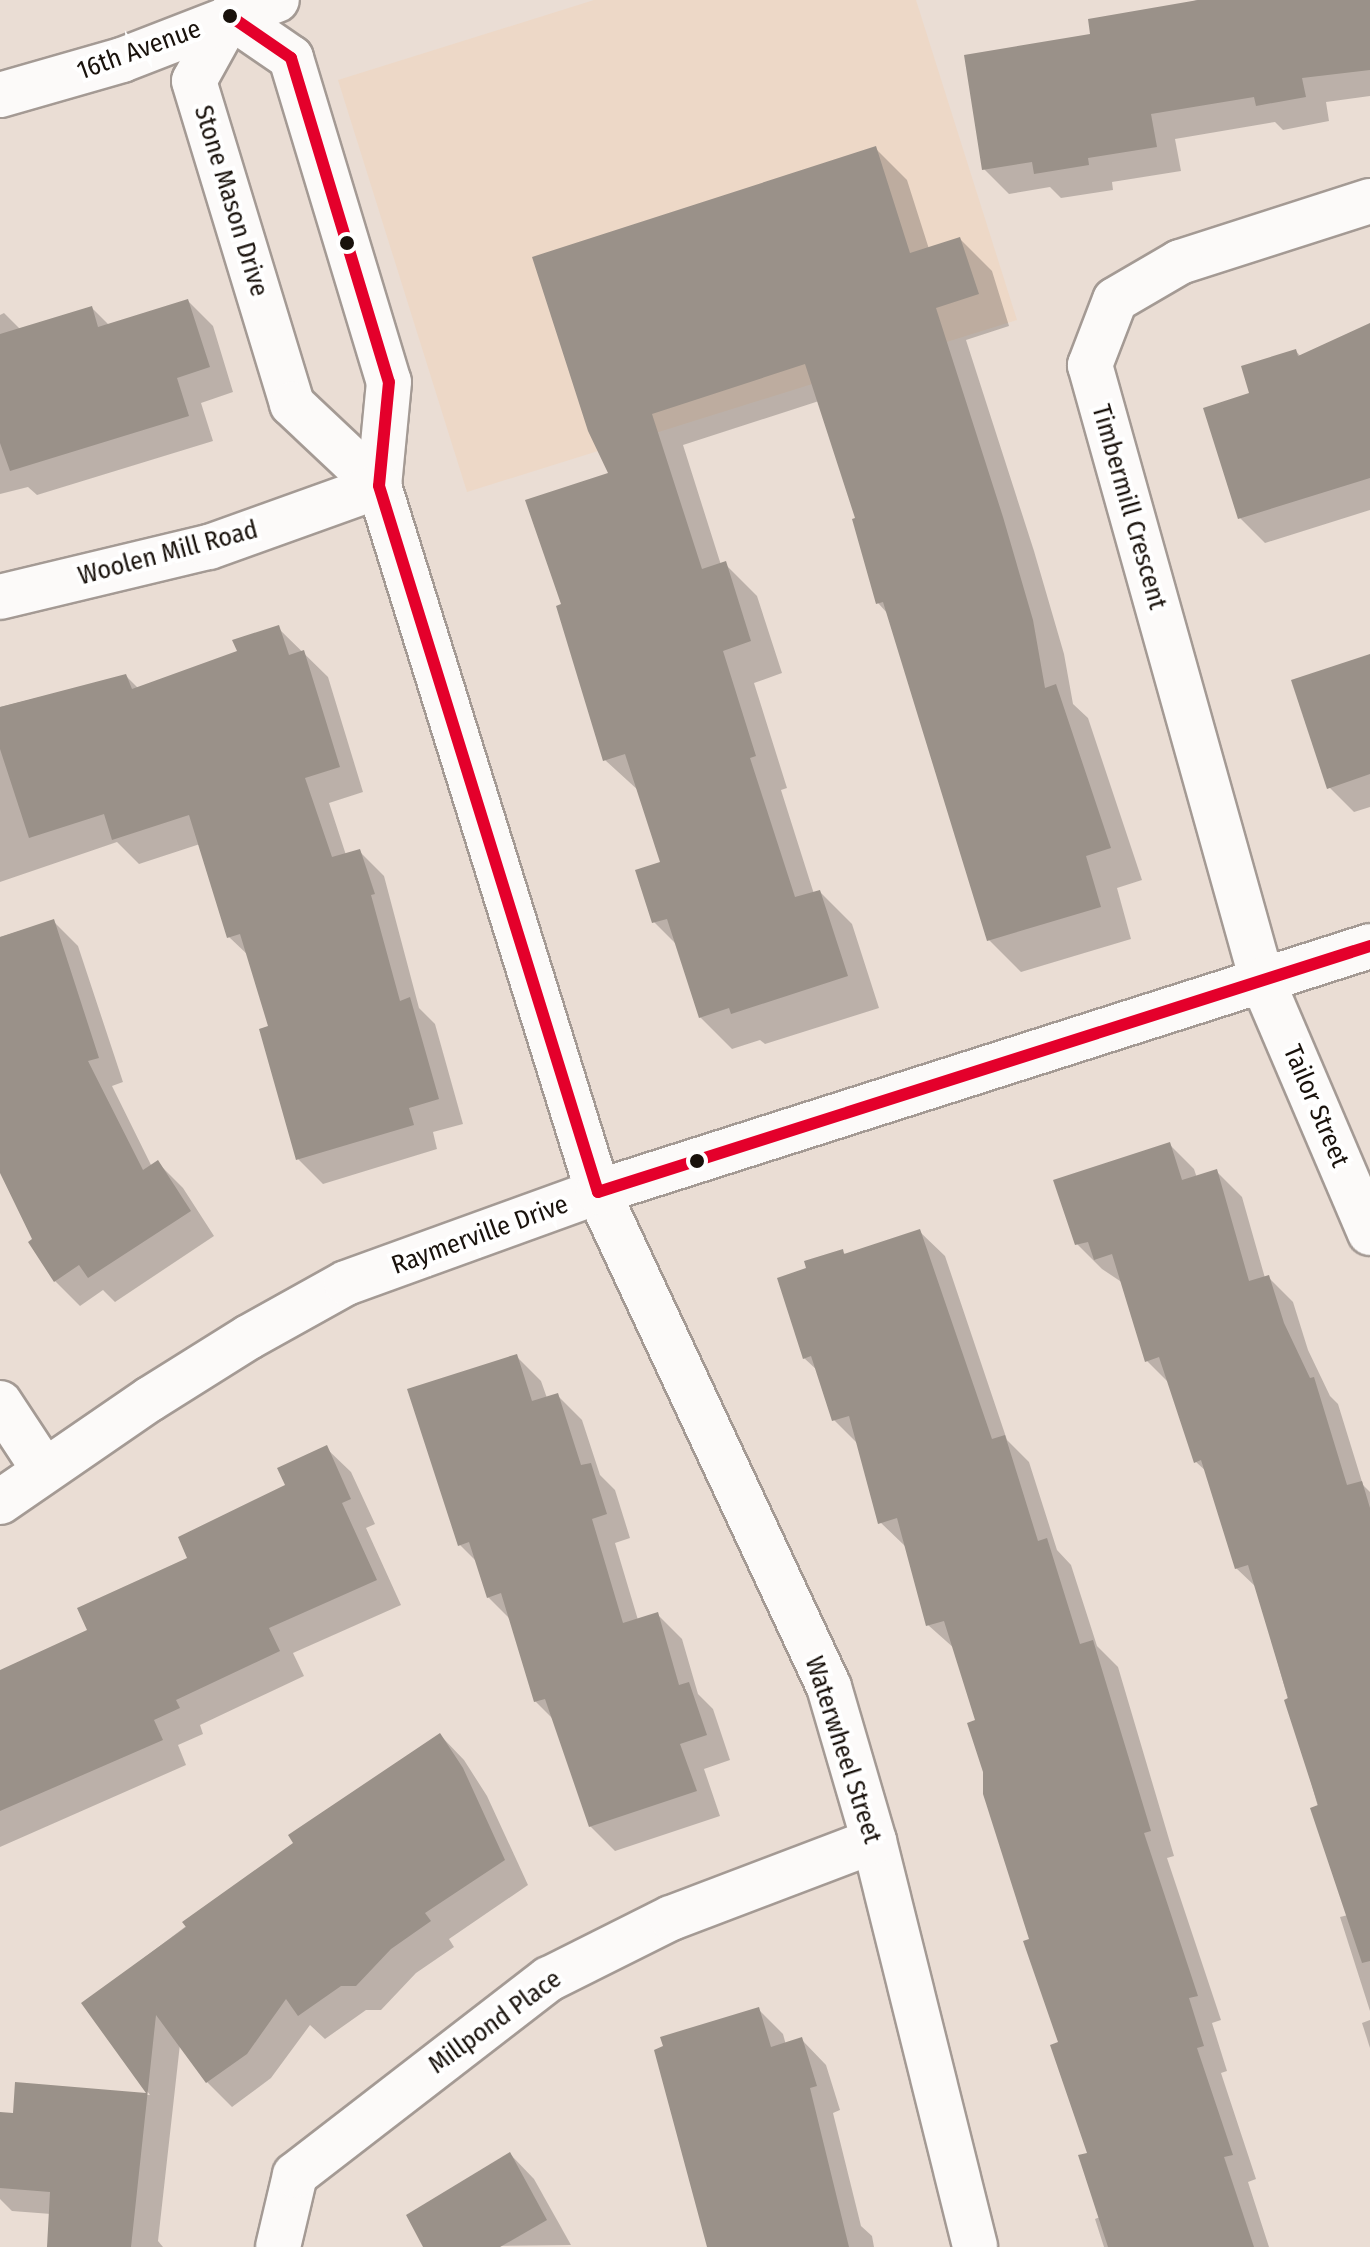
<!DOCTYPE html>
<style>
body{margin:0}
#map{position:relative;width:1370px;height:2247px;overflow:hidden;background:#eaddd4;font-family:"Fira Sans Condensed",sans-serif}
div>[style]{position:absolute}
[style*='--x']{left:calc(var(--x)*1px);top:calc(var(--y)*1px);width:calc(var(--w)*1px);rotate:calc(var(--a)*1deg)}
.built>*{inset:0;background:#edd8c7}
.shadow>*{inset:0;background:#0003}
.building>*{inset:0;background:#9a9189}
.roads{filter:drop-shadow(2px 0 #a49a94) drop-shadow(-2px 0 #a49a94) drop-shadow(0 2px #a49a94) drop-shadow(0 -2px #a49a94)}
.minor>*{height:44px;margin:-22px;padding:0 22px;transform-origin:22px;border-radius:22px;background:#fcfaf9}
.major>*{height:44px;margin:-22px;padding:0 22px;transform-origin:22px;border-radius:22px;background:#fcfaf9}
.bus-1>*{height:12px;margin:-6px;padding:0 6px;transform-origin:6px;border-radius:6px;background:#e4002b}
.dots>*{width:22px;height:22px;translate:-50% -50%;box-sizing:border-box;border:4px solid #fff;border-radius:50%}
span{translate:-50% -50%;white-space:nowrap;text-align:center;line-height:1.15;-webkit-text-stroke:8px #fff;paint-order:stroke}
.street-label{font-size:26px;color:#19120c}
</style>
<div id="map">
<div class="built">
<i style="clip-path:polygon(594px 0,916px 0,1017px 320px,467px 492px,338px 80px)"></i>
</div>
<div class="shadow">
<i style="clip-path:polygon(1197px 0,1370px 0,1370px 96px,1326px 102px,1329px 121px,1283px 130px,1275px 122px,1175px 139px,1181px 171px,1112px 182px,1113px 190px,1061px 198px,1050px 187px,1009px 194px,984px 169px,1093px 35px)"></i>
<i style="clip-path:polygon(875px 148px,907px 180px,929px 249px,960px 239px,992px 271px,1009px 326px,966px 340px,1034px 551px,1064px 654px,1073px 704px,1088px 718px,1142px 880px,1117px 888px,1131px 939px,1021px 972px,989px 940px,888px 614px,878px 603px,858px 519px,819px 401px,683px 445px,721px 565px,725px 564px,757px 596px,782px 673px,754px 683px,787px 788px,781px 790px,814px 894px,820px 892px,852px 924px,879px 1008px,765px 1044px,760px 1040px,732px 1049px,700px 1017px,678px 946px,654px 922px,662px 863px,639px 791px,605px 760px,564px 606px,611px 474px,590px 430px)"></i>
<i style="clip-path:polygon(188px 301px,213px 326px,233px 392px,201px 403px,213px 441px,37px 495px,28px 487px,0 494px,0 315px,4px 313px,21px 330px,92px 308px,109px 325px)"></i>
<i style="clip-path:polygon(1370px 327px,1370px 510px,1265px 543px,1240px 518px,1205px 409px,1252px 394px,1296px 351px,1301px 357px)"></i>
<i style="clip-path:polygon(278px 628px,328px 677px,363px 792px,329px 803px,346px 855px,359px 851px,384px 876px,419px 1008px,435px 1024px,463px 1124px,433px 1132px,437px 1149px,323px 1184px,298px 1159px,261px 1030px,271px 1027px,249px 956px,229px 937px,200px 844px,139px 864px,117px 842px,0 882px,0 707px,126px 676px,138px 688px,240px 652px)"></i>
<i style="clip-path:polygon(1370px 656px,1370px 807px,1354px 812px,1329px 787px)"></i>
<i style="clip-path:polygon(53px 921px,78px 946px,123px 1082px,112px 1086px,152px 1167px,158px 1163px,183px 1188px,214px 1236px,115px 1302px,103px 1290px,80px 1306px,55px 1281px,0 1168px,0 937px)"></i>
<i style="clip-path:polygon(1169px 1144px,1194px 1169px,1197px 1178px,1217px 1172px,1242px 1197px,1265px 1278px,1268px 1277px,1293px 1302px,1308px 1350px,1330px 1396px,1338px 1404px,1363px 1485px,1370px 1492px,1370px 2011px,1340px 1917px,1348px 1915px,1257px 1588px,1236px 1568px,1207px 1472px,1196px 1462px,1170px 1384px,1147px 1361px,1123px 1283px,1102px 1269px,1077px 1244px)"></i>
<i style="clip-path:polygon(920px 1232px,945px 1256px,1007px 1440px,1029px 1462px,1057px 1550px,1071px 1565px,1097px 1646px,1118px 1667px,1174px 1856px,1167px 1858px,1221px 2020px,1212px 2023px,1227px 2071px,1221px 2073px,1256px 2179px,1248px 2182px,1269px 2247px,1104px 2247px,1095px 2219px,1100px 2217px,1089px 2154px,985px 1772px,978px 1721px,955px 1649px,928px 1625px,906px 1547px,880px 1522px,859px 1445px,834px 1420px,818px 1371px,804px 1358px,808px 1269px,842px 1251px,846px 1255px)"></i>
<i style="clip-path:polygon(516px 1356px,541px 1381px,547px 1398px,557px 1395px,582px 1420px,600px 1475px,615px 1490px,630px 1538px,615px 1543px,638px 1620px,657px 1614px,682px 1639px,698px 1694px,713px 1709px,730px 1760px,704px 1769px,720px 1816px,615px 1851px,590px 1826px,554px 1720px,535px 1701px,510px 1619px,488px 1597px,478px 1563px,460px 1545px)"></i>
<i style="clip-path:polygon(326px 1448px,351px 1472px,375px 1524px,366px 1528px,401px 1605px,293px 1653px,304px 1676px,200px 1725px,203px 1734px,178px 1745px,186px 1765px,0 1847px,0 1672px,89px 1631px,288px 1485px)"></i>
<i style="clip-path:polygon(440px 1735px,464px 1760px,487px 1796px,528px 1885px,449px 1939px,454px 1947px,416px 1973px,381px 2010px,366px 2010px,325px 2039px,310px 2025px,271px 2078px,232px 2107px,207px 2082px,180px 2044px,158px 2241px,163px 2247px,49px 2247px,51px 2214px,12px 2211px,0 2199px,0 2114px,14px 2115px,17px 2084px,150px 2095px,84px 2003px)"></i>
<i style="clip-path:polygon(758px 2009px,783px 2034px,786px 2045px,802px 2040px,826px 2065px,840px 2110px,833px 2113px,861px 2226px,872px 2236px,874px 2247px,709px 2247px)"></i>
<i style="clip-path:polygon(1370px 2020px,1370px 2048px,1362px 2023px)"></i>
<i style="clip-path:polygon(510px 2154px,534px 2179px,571px 2245px,425px 2247px)"></i>
</div>
<div class="building">
<i style="clip-path:polygon(1198px 0,1370px 0,1370px 70px,1302px 78px,1306px 97px,1256px 106px,1254px 97px,1151px 114px,1157px 147px,1088px 158px,1089px 165px,1034px 174px,1032px 162px,982px 170px,964px 55px,1090px 34px,1088px 19px)"></i>
<i style="clip-path:polygon(876px 146px,910px 253px,960px 237px,979px 294px,936px 308px,1003px 517px,1033px 620px,1045px 688px,1056px 684px,1111px 848px,1086px 856px,1101px 907px,987px 941px,883px 602px,876px 604px,852px 519px,855px 518px,805px 364px,652px 414px,702px 569px,726px 561px,751px 641px,723px 651px,756px 756px,750px 758px,795px 897px,820px 890px,848px 976px,731px 1014px,729px 1008px,699px 1018px,667px 919px,652px 923px,635px 870px,660px 862px,625px 754px,603px 761px,556px 606px,561px 604px,525px 500px,608px 473px,588px 431px,532px 257px)"></i>
<i style="clip-path:polygon(188px 299px,210px 367px,177px 378px,189px 416px,10px 471px,0 443px,0 334px,92px 306px,98px 327px)"></i>
<i style="clip-path:polygon(1370px 323px,1370px 478px,1238px 519px,1203px 408px,1249px 393px,1241px 366px,1296px 349px,1298px 356px)"></i>
<i style="clip-path:polygon(279px 625px,289px 655px,304px 650px,340px 767px,305px 778px,332px 857px,360px 849px,375px 894px,371px 895px,400px 1001px,410px 997px,439px 1099px,409px 1108px,414px 1125px,296px 1160px,259px 1029px,268px 1026px,240px 934px,227px 938px,189px 815px,112px 840px,104px 814px,29px 838px,0 749px,0 707px,126px 674px,132px 689px,237px 651px,232px 640px)"></i>
<i style="clip-path:polygon(1370px 654px,1370px 774px,1327px 789px,1291px 680px)"></i>
<i style="clip-path:polygon(54px 919px,99px 1058px,88px 1061px,143px 1170px,158px 1160px,191px 1211px,88px 1278px,79px 1265px,54px 1282px,28px 1242px,32px 1239px,0 1173px,0 937px)"></i>
<i style="clip-path:polygon(1170px 1142px,1182px 1180px,1217px 1169px,1249px 1281px,1269px 1275px,1284px 1323px,1310px 1378px,1314px 1377px,1347px 1485px,1362px 1481px,1370px 1508px,1370px 1961px,1362px 1963px,1310px 1808px,1318px 1805px,1284px 1700px,1288px 1698px,1248px 1565px,1235px 1569px,1201px 1460px,1194px 1463px,1159px 1357px,1145px 1362px,1112px 1254px,1094px 1260px,1088px 1242px,1075px 1245px,1053px 1180px)"></i>
<i style="clip-path:polygon(920px 1229px,992px 1439px,1005px 1435px,1038px 1541px,1047px 1538px,1080px 1644px,1093px 1640px,1151px 1831px,1144px 1833px,1198px 1996px,1189px 1998px,1204px 2046px,1197px 2048px,1233px 2155px,1224px 2157px,1254px 2247px,1108px 2247px,1078px 2155px,1087px 2153px,1050px 2045px,1058px 2042px,1023px 1941px,1029px 1939px,983px 1794px,983px 1772px,967px 1723px,975px 1720px,944px 1621px,926px 1626px,897px 1518px,878px 1524px,849px 1416px,832px 1421px,811px 1356px,803px 1359px,777px 1278px,806px 1268px,804px 1261px,843px 1249px,844px 1254px)"></i>
<i style="clip-path:polygon(517px 1354px,532px 1401px,558px 1393px,581px 1465px,591px 1463px,607px 1514px,592px 1519px,623px 1623px,658px 1612px,679px 1685px,689px 1682px,707px 1735px,680px 1744px,697px 1791px,589px 1827px,545px 1699px,534px 1702px,501px 1593px,487px 1598px,469px 1542px,458px 1546px,407px 1389px)"></i>
<i style="clip-path:polygon(327px 1445px,351px 1499px,342px 1503px,377px 1580px,269px 1628px,280px 1651px,176px 1700px,180px 1708px,154px 1720px,163px 1740px,0 1811px,0 1670px,87px 1630px,77px 1608px,187px 1558px,178px 1537px,285px 1485px,277px 1468px)"></i>
<i style="clip-path:polygon(440px 1733px,463px 1768px,505px 1860px,425px 1913px,431px 1921px,391px 1949px,356px 1986px,341px 1986px,298px 2016px,286px 1999px,247px 2054px,206px 2083px,156px 2015px,131px 2247px,47px 2247px,50px 2192px,0 2188px,0 2112px,13px 2113px,15px 2082px,146px 2093px,81px 2003px,186px 1927px,182px 1922px,293px 1843px,288px 1835px)"></i>
<i style="clip-path:polygon(759px 2007px,771px 2047px,802px 2037px,817px 2086px,810px 2088px,849px 2247px,707px 2247px,654px 2050px,663px 2046px,660px 2037px)"></i>
<i style="clip-path:polygon(510px 2152px,547px 2220px,500px 2247px,423px 2247px,406px 2215px)"></i>
</div>
<div class="roads">
<div class="minor">
<i style="--x:230;--y:16;--w:74;--a:34.5"></i>
<i style="--x:291;--y:58;--w:338;--a:73.2"></i>
<i style="--x:389;--y:382;--w:104;--a:95.5"></i>
<i style="--x:379;--y:486;--w:739;--a:72.77"></i>
<i style="--x:598;--y:1192;--w:546;--a:64.98"></i>
<i style="--x:829;--y:1687;--w:160;--a:73.7"></i>
<i style="--x:874;--y:1841;--w:418;--a:76"></i>
<i style="--x:230;--y:16;--w:74;--a:119"></i>
<i style="--x:194;--y:81;--w:338;--a:73.1"></i>
<i style="--x:292;--y:404;--w:120;--a:43.3"></i>
<i style="--x:1370;--y:201;--w:200;--a:162.2"></i>
<i style="--x:1180;--y:262;--w:75;--a:149.7"></i>
<i style="--x:1115;--y:300;--w:70;--a:111"></i>
<i style="--x:1090;--y:365;--w:639;--a:74.38"></i>
<i style="--x:1262;--y:980;--w:275;--a:66.9"></i>
<i style="--x:0;--y:597;--w:215;--a:-13.5"></i>
<i style="--x:209;--y:547;--w:181;--a:-19.7"></i>
<i style="--x:0;--y:1403;--w:80;--a:56.7"></i>
<i style="--x:0;--y:1502;--w:182;--a:-34.5"></i>
<i style="--x:150;--y:1399;--w:117;--a:-32.1"></i>
<i style="--x:249;--y:1337;--w:111;--a:-29.1"></i>
<i style="--x:346;--y:1283;--w:268;--a:-19.9"></i>
<i style="--x:598;--y:1192;--w:810;--a:-17.67"></i>
<i style="--x:278;--y:2247;--w:74;--a:-76.7"></i>
<i style="--x:295;--y:2175;--w:321;--a:-37.7"></i>
<i style="--x:549;--y:1979;--w:136;--a:-26.6"></i>
<i style="--x:671;--y:1918;--w:217;--a:-20.8"></i>
</div>
<div class="major">
<i style="--x:0;--y:95;--w:127;--a:-16"></i>
<i style="--x:122;--y:60;--w:166;--a:-21.2"></i>
</div>
</div>
<div class="bus-1">
<i style="--x:230;--y:16;--w:74;--a:34.5"></i>
<i style="--x:291;--y:58;--w:338;--a:73.2"></i>
<i style="--x:389;--y:382;--w:104;--a:95.5"></i>
<i style="--x:379;--y:486;--w:739;--a:72.77"></i>
<i style="--x:598;--y:1192;--w:810;--a:-17.67"></i>
</div>
<div class="dots">
<i style="left:230px;top:16px;background:#19120c"></i>
<i style="left:347px;top:243px;background:#19120c"></i>
<i style="left:697px;top:1161px;background:#19120c"></i>
</div>
<div class="street-label">
<span style="left:139px;top:50px;rotate:-20deg">16th Avenue</span>
<span style="left:231px;top:201px;rotate:73deg">Stone Mason Drive</span>
<span style="left:1129px;top:507px;rotate:74deg">Timbermill Crescent</span>
<span style="left:168px;top:553px;rotate:-15deg">Woolen Mill Road</span>
<span style="left:1316px;top:1106px;rotate:67deg">Tailor Street</span>
<span style="left:480px;top:1235px;rotate:-20deg">Raymerville Drive</span>
<span style="left:843px;top:1750px;rotate:72deg">Waterwheel Street</span>
<span style="left:495px;top:2022px;rotate:-36deg">Millpond Place</span>
</div>
</div>
